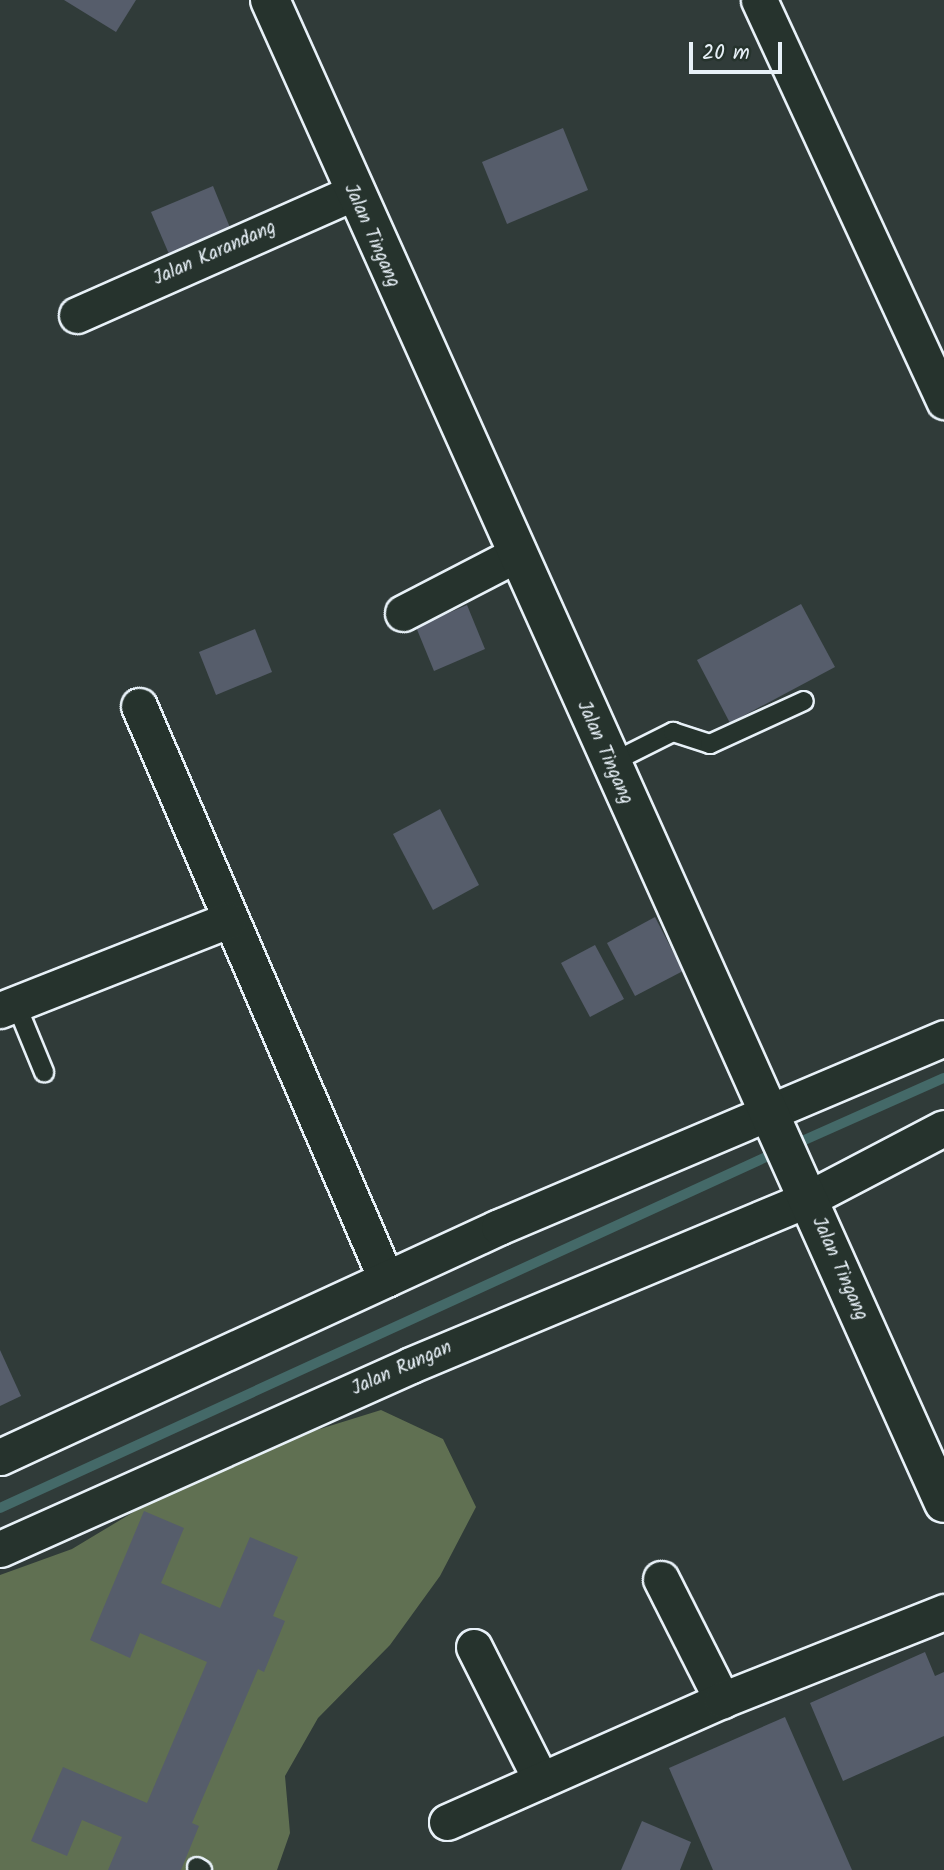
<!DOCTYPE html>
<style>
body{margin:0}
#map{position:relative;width:944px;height:1870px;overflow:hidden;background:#303b39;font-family:Kalam,sans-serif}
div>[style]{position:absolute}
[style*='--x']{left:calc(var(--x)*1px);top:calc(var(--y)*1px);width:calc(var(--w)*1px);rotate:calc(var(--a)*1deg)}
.green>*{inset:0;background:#607052}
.stream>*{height:10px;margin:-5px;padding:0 5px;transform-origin:5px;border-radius:5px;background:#446968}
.building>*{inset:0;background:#565d6b}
.roads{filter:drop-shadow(2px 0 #e8f1f8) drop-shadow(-2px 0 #e8f1f8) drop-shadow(0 2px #e8f1f8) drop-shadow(0 -2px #e8f1f8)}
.lane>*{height:18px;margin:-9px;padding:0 9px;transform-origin:9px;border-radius:9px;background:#26332d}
.street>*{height:35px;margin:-17.5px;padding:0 17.5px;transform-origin:17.5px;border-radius:17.5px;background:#26332d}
.secondary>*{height:38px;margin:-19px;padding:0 19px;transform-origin:19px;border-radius:19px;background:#26332d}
span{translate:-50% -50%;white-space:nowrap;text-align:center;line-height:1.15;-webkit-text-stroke:5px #26332d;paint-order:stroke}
.street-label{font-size:19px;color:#e8f1f8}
.scale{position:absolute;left:689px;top:42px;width:93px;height:32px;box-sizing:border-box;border:4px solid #e8f1f8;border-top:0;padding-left:9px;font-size:21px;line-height:24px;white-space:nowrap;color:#e8f1f8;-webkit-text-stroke:5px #26332d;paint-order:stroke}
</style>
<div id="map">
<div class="green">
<i style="clip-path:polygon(381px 1410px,443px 1439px,476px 1507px,440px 1576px,390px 1645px,318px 1718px,285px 1776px,290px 1833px,277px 1870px,0 1870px,0 1575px,72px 1549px,220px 1460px)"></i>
</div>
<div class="stream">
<i style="--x:791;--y:1146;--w:167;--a:-24"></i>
<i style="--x:0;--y:1508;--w:855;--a:-24.62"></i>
</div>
<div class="building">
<i style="clip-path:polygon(64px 0,136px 0,116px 32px)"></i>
<i style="clip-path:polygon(563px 128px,588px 190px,507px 224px,482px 162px)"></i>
<i style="clip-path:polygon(213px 186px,233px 235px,172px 261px,151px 212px)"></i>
<i style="clip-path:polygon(801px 604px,835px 667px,730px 723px,697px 660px)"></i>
<i style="clip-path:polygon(467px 605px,485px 649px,434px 671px,416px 627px)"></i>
<i style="clip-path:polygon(255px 629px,272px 672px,216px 695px,199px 652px)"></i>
<i style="clip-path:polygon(440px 809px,479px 885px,433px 910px,393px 834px)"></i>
<i style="clip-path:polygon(655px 917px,683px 971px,635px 996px,607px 943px)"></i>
<i style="clip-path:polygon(595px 945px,624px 999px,590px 1017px,561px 963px)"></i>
<i style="clip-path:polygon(0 1350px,21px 1396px,0 1406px)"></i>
<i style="clip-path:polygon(144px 1511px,184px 1528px,161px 1583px,220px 1608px,250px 1537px,298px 1557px,273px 1616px,285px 1621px,264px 1672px,258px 1669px,192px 1823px,199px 1826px,181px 1870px,108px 1870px,122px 1837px,82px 1820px,67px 1856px,31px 1841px,63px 1767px,147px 1803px,207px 1662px,140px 1633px,130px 1658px,90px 1640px)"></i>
<i style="clip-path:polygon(925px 1652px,935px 1676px,944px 1672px,944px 1736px,843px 1781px,810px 1703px)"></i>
<i style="clip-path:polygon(785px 1717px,852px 1870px,713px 1870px,669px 1768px)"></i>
<i style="clip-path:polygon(642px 1821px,691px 1842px,680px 1870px,621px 1870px)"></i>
</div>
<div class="roads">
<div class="lane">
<i style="--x:609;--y:764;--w:72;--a:-26.6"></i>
<i style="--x:673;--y:732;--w:39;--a:18"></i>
<i style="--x:710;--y:744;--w:103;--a:-24.6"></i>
<i style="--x:16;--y:1004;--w:74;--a:67.6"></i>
<i style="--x:197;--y:1867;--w:6;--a:31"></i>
</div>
<div class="street">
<i style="--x:759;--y:0;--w:442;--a:65.2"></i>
<i style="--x:77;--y:315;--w:301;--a:-23.9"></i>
<i style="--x:403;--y:613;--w:126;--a:-27.4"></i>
<i style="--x:139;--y:706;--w:624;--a:66.68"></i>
<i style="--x:0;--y:1010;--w:245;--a:-21.5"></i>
<i style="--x:0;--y:1457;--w:549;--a:-24.75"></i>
<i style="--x:499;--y:1227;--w:483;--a:-23"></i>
<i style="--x:0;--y:1549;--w:450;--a:-24.1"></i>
<i style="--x:411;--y:1365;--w:430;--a:-22.7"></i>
<i style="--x:808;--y:1199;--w:153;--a:-27.6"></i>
<i style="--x:661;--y:1579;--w:136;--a:63.2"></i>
<i style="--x:474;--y:1647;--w:149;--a:63.3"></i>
<i style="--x:447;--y:1822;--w:301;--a:-23.9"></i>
<i style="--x:722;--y:1700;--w:239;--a:-21.6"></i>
</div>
<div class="secondary">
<i style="--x:270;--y:0;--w:1647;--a:65.85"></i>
</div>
</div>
<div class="street-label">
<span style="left:371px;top:236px;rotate:66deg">Jalan Tingang</span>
<span style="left:215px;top:254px;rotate:-24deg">Jalan Karandang</span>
<span style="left:604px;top:753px;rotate:66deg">Jalan Tingang</span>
<span style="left:839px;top:1269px;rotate:66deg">Jalan Tingang</span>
<span style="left:402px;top:1369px;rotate:-24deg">Jalan Rungan</span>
</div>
<div class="scale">20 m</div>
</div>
